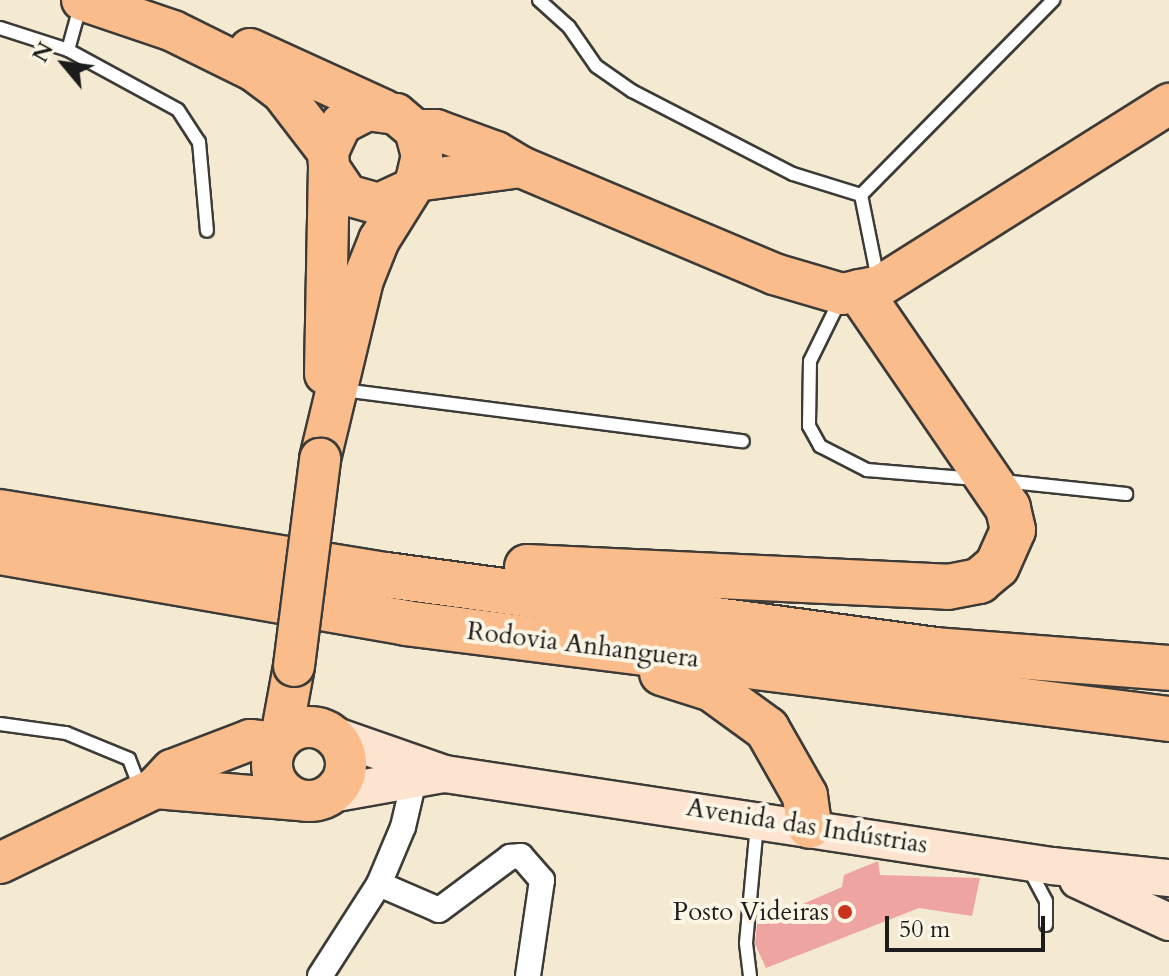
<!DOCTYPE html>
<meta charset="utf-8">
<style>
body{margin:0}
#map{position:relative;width:1169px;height:976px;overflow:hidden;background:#f3ead1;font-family:Cardo,serif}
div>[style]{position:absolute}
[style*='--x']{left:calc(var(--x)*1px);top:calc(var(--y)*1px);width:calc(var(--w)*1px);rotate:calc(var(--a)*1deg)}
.building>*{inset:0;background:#eea4a0}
.roads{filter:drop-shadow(2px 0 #3c3b37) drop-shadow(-2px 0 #3c3b37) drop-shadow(0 2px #3c3b37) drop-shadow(0 -2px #3c3b37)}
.service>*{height:12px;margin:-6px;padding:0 6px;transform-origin:6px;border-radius:6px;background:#fff}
.minor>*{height:24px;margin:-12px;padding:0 12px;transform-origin:12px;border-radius:12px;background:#fff}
.secondary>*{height:36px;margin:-18px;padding:0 18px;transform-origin:18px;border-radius:18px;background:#fde4d1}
.primary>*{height:40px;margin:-20px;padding:0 20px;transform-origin:20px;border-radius:20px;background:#fabc8b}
.primary>.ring{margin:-20px;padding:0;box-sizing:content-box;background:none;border:40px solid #fabc8b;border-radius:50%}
.motorway>*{height:44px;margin:-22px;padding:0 22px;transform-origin:22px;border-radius:22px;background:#fabc8b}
.bridges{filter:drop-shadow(2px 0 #3c3b37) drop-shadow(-2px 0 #3c3b37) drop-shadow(0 2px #3c3b37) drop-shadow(0 -2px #3c3b37)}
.primary-bridge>*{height:40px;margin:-20px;padding:0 20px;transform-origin:20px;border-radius:20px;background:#fabc8b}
.dots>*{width:22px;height:22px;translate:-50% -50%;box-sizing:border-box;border:4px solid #fcf5e5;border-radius:50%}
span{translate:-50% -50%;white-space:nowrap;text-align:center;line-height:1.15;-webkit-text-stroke:8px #fcf5e5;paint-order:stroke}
.street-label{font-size:26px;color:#1c1c1c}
.poi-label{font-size:26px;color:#1c1c1c}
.right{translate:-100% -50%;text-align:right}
.north{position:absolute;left:24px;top:24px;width:80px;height:80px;-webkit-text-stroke:6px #fcf5e5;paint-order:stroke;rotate:299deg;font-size:22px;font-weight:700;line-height:32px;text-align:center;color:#1c1c1c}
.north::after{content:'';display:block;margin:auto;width:28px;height:36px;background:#1c1c1c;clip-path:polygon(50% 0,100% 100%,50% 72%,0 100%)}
.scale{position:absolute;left:885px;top:916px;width:160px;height:36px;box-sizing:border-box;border:4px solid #1c1c1c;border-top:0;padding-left:10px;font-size:24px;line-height:28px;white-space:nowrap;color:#1c1c1c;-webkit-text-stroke:6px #fcf5e5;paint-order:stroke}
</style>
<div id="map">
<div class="building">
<i style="clip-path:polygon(878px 861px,880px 875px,980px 878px,972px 916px,919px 908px,766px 968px,755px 944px,757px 924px,842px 887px,844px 875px)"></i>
</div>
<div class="roads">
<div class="service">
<i style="--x:539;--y:0;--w:40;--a:42"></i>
<i style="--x:569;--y:27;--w:47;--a:55.3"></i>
<i style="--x:596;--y:66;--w:44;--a:34.8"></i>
<i style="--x:632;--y:91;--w:181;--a:27.3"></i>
<i style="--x:793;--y:174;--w:71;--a:17.2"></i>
<i style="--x:861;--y:195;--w:86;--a:78.6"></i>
<i style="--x:0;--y:28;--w:71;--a:17.9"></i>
<i style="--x:68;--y:50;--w:49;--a:-74.5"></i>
<i style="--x:68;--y:50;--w:125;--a:28.6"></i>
<i style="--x:178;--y:110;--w:38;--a:57"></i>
<i style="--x:199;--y:142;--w:89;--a:84.9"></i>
<i style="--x:861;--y:195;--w:274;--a:-45.4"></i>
<i style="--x:841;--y:298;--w:70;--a:116.2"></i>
<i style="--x:810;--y:361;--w:65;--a:90.9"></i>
<i style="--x:809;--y:426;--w:23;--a:61"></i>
<i style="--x:820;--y:446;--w:53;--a:27.1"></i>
<i style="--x:867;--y:470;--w:109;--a:4.7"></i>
<i style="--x:343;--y:390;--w:403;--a:7.3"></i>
<i style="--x:1002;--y:481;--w:125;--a:6"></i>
<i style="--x:0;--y:724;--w:67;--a:7.8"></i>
<i style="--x:66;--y:733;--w:68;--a:22.4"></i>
<i style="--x:129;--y:759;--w:34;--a:69"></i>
<i style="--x:1029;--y:869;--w:36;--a:62"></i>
<i style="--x:1046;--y:901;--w:24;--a:90"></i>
<i style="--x:750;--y:976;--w:33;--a:-97"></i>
<i style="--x:746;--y:943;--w:120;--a:-84.7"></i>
</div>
<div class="minor">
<i style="--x:379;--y:884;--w:65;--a:23.4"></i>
<i style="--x:439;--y:910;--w:89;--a:-36.7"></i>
<i style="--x:510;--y:857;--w:11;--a:-5"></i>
<i style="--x:521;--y:856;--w:32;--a:49"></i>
<i style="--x:542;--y:880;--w:97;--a:98.3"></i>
<i style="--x:320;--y:976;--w:109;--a:-57.3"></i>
<i style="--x:379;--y:884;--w:62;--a:-67.2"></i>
<i style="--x:403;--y:827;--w:48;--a:-76.8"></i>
</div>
<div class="secondary">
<i style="--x:333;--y:735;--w:119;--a:19.2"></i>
<i style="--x:445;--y:774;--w:614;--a:8.62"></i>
<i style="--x:1052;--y:866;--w:118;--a:5.9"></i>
<i style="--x:331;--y:794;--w:114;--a:-10.1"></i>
<i style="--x:1078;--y:880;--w:100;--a:24.8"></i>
</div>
<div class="primary">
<i style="--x:82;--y:0;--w:96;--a:18.8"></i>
<i style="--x:173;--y:31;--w:90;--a:26.3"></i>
<i style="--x:254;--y:71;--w:35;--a:37"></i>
<i style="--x:282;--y:92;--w:76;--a:52.5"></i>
<i style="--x:250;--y:49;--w:147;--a:24.5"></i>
<i style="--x:415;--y:130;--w:21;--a:0"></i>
<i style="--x:436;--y:130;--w:64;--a:20.1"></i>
<i style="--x:496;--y:152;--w:29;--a:31"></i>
<i style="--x:521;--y:167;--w:275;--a:22.9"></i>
<i style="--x:774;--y:274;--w:71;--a:16.4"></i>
<i style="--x:842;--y:294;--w:39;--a:-12"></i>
<i style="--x:880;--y:286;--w:342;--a:-32.2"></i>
<i style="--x:416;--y:181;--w:106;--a:-7.6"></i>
<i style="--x:325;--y:374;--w:206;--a:-88.9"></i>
<i style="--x:320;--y:459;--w:184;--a:-76.5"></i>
<i style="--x:363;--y:280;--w:43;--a:-68.2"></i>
<i style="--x:379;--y:240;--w:70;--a:-57.9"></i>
<i style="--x:416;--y:181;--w:26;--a:-77"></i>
<i style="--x:422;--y:156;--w:27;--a:-105"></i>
<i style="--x:415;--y:130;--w:25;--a:-140"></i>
<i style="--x:396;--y:114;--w:28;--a:-172"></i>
<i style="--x:368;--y:110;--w:30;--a:153"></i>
<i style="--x:341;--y:124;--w:31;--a:115"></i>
<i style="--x:328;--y:152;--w:16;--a:86"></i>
<i style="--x:329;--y:168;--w:32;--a:56"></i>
<i style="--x:347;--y:195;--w:33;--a:16"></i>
<i style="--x:379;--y:204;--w:33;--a:-25"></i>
<i class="ring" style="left:272px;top:727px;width:34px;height:34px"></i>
<i style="--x:281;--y:737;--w:72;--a:-79.6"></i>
<i style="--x:155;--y:788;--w:144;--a:4.8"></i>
<i style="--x:0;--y:863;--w:172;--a:-25.8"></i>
<i style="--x:155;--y:788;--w:25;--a:-47"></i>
<i style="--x:172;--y:770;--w:84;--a:-21"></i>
<i style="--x:250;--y:740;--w:27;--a:6"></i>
</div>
<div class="motorway">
<i style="--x:0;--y:512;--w:391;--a:9.3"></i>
<i style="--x:386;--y:575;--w:555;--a:7.77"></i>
<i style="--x:936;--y:650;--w:234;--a:4.4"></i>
<i style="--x:0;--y:552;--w:411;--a:9.9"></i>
<i style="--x:405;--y:623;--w:770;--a:7.16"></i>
<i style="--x:527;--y:567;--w:421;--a:2.7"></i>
<i style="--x:948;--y:587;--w:32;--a:-11"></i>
<i style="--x:979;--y:581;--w:23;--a:-40"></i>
<i style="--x:997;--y:566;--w:39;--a:-66"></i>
<i style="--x:1013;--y:530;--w:23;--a:-103"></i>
<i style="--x:1008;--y:508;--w:262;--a:-124.4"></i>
<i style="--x:662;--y:673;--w:52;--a:17.7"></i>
<i style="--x:712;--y:689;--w:68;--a:36"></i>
<i style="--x:767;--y:729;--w:77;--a:60.4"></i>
<i style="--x:805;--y:796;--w:30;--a:82"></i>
</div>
</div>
<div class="bridges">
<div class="primary-bridge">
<i style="--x:294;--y:666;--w:209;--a:-82.8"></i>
</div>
</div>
<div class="dots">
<i style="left:845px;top:912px;background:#c8321e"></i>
</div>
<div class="street-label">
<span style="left:583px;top:645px;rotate:7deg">Rodovia Anhanguera</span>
<span style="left:807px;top:826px;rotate:9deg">Avenida das Indústrias</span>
</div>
<div class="poi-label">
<span class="right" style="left:829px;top:912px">Posto Videiras</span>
</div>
<div class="north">N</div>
<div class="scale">50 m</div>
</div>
